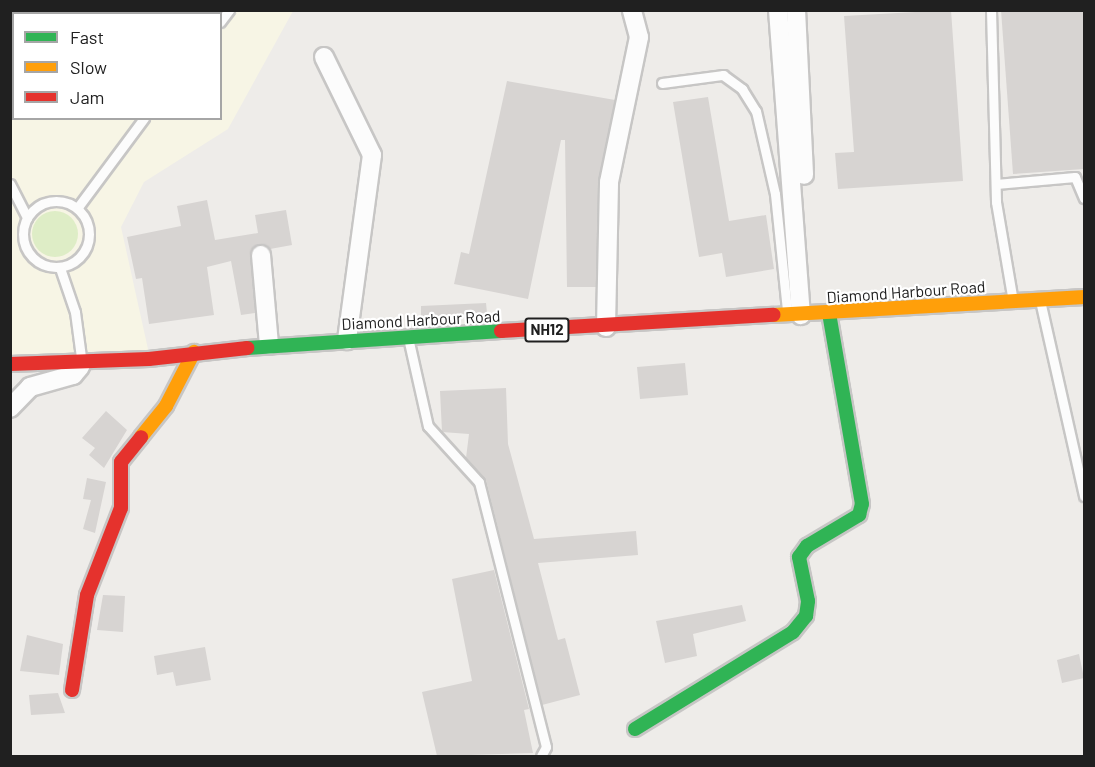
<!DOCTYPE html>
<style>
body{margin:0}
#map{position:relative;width:1095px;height:767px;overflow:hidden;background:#eeece9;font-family:Barlow,sans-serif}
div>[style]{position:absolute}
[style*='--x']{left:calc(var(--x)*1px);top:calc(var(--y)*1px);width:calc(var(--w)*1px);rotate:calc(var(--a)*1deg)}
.education>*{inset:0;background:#f7f5e5}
.grass>*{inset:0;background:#deedc6}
.round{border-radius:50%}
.water>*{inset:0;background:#badee4}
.building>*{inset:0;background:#d7d4d2}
.roads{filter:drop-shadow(2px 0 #c7c6c5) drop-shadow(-2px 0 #c7c6c5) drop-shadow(0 2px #c7c6c5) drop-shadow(0 -2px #c7c6c5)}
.lane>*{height:9px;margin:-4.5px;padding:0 4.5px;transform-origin:4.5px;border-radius:4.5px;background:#fcfcfc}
.lane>.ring{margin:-4.5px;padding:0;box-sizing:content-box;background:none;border:9px solid #fcfcfc;border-radius:50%}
.street>*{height:18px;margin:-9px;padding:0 9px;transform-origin:9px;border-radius:9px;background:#fcfcfc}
.fast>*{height:14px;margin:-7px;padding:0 7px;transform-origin:7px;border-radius:7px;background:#30b455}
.slow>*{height:14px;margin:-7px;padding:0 7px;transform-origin:7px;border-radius:7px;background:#ff9f0a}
.jam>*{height:14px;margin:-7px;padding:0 7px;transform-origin:7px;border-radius:7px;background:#e5322d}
span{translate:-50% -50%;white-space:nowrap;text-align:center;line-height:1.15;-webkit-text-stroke:4.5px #fff;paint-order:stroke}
.shield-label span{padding:2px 4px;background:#fff;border:2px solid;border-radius:4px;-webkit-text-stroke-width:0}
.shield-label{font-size:15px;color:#202020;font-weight:700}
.street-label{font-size:16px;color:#202020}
.frame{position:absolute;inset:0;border:12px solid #202020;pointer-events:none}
.legend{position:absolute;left:12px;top:12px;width:210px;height:108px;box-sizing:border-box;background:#fff;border:2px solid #a6a6a6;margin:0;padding:8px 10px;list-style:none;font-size:18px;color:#202020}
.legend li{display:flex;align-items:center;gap:12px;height:30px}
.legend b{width:30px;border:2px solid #a6a6a6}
</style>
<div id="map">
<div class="education">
<i style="clip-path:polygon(evenodd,10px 11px,293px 11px,228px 129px,144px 182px,121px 227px,150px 358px,11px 361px,10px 11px,14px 14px,220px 14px,220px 118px,14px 118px,14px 14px)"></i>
</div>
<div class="grass">
<i class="round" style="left:32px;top:211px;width:46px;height:46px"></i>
</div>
<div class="water">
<i style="clip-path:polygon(11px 10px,155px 10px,155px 11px,14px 14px,11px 112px)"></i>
</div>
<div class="building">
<i style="clip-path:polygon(951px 10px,963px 181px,838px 189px,835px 153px,854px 152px,844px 16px)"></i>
<i style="clip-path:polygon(1001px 10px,1084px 10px,1084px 169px,1013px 174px)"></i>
<i style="clip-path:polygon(507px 81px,615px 100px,598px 182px,596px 287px,567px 287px,565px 140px,561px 140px,528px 299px,454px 284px,461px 252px,469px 254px)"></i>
<i style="clip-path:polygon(708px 97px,729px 221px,766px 215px,774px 269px,726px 277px,722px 253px,699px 257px,673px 102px)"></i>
<i style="clip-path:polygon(207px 200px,215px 240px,258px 233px,255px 215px,286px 210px,292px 245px,270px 249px,259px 244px,251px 250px,255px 313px,241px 315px,231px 261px,207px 267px,214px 315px,149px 324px,142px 278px,136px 279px,127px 237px,181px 226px,177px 206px)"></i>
<i style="clip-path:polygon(486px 303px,487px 313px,421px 317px,421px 306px)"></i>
<i style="clip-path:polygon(685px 363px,688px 395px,640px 399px,637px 367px)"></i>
<i style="clip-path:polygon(506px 388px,508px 444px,534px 539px,636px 531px,638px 555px,538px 563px,558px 640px,565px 638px,580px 695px,542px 705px,486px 480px,466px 458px,469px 434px,442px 432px,440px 391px)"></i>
<i style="clip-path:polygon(106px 411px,127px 430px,104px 468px,89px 455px,95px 448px,82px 438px)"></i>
<i style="clip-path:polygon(87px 478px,106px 482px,95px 533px,83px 529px,91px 500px,83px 499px)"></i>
<i style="clip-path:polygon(494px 570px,529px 709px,524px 710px,533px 753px,437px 756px,422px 692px,472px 681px,452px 579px)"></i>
<i style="clip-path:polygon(103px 595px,125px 596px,123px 632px,97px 630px)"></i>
<i style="clip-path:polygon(742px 605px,746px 621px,693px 634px,697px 656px,665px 663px,656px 621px)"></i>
<i style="clip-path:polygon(27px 635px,63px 644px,59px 675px,20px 671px)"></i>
<i style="clip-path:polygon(205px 647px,211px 680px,176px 686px,173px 672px,157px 675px,154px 656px)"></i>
<i style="clip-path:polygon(1079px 654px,1084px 678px,1062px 683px,1057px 660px)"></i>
<i style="clip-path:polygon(58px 693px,65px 713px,31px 715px,29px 695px)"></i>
</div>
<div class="roads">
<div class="lane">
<i style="--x:991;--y:10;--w:192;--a:88.5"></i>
<i style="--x:996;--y:202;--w:95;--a:80.3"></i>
<i style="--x:220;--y:22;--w:15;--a:-53"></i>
<i style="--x:662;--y:83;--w:62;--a:-7.5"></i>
<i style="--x:723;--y:75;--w:24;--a:36"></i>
<i style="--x:742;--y:89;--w:26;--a:58"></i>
<i style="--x:756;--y:111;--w:85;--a:77.1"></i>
<i style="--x:775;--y:194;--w:117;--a:84.1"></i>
<i style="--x:10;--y:184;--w:38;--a:63"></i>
<i style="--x:996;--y:184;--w:79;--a:-5.1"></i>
<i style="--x:1075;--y:177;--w:23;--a:67"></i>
<i class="ring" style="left:23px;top:201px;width:57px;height:57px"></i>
<i style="--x:78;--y:207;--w:111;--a:-53.4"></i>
<i style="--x:60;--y:268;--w:46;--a:71.2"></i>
<i style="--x:75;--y:312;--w:45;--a:82.4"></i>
<i style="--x:1041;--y:305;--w:196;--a:77.3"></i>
<i style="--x:409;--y:342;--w:86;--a:77.3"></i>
<i style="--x:428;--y:426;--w:76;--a:47.7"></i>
<i style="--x:479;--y:482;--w:273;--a:75.8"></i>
<i style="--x:546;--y:747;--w:10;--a:119"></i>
</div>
<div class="street">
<i style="--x:778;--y:10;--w:306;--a:85.7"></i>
<i style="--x:796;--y:10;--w:165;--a:87.2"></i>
<i style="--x:324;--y:57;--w:109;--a:63.9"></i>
<i style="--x:372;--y:155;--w:187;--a:97.7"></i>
<i style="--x:261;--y:255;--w:90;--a:84.9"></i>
<i style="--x:606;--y:327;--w:145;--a:-88.8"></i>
<i style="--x:609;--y:182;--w:148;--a:-78.3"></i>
<i style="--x:639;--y:37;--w:28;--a:-105"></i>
<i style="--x:10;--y:408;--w:29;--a:-46"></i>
<i style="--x:30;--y:387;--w:45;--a:-15.6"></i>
<i style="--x:73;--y:375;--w:11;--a:-49"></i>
</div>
<div class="fast">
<i style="--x:247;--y:348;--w:255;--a:-3.8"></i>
<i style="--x:635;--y:729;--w:185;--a:-31.5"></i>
<i style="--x:793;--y:632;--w:21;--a:-51"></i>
<i style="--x:806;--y:616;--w:15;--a:-82"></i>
<i style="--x:808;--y:601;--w:45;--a:-101.6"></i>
<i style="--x:799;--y:557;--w:14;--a:-54"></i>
<i style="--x:807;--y:546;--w:61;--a:-30.8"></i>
<i style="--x:859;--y:515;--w:11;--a:-75"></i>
<i style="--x:862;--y:504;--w:194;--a:-99.8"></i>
</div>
<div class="slow">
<i style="--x:774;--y:315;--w:311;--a:-3.3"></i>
<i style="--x:141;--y:437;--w:40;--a:-51"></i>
<i style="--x:166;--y:406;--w:61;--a:-62.6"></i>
</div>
<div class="jam">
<i style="--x:501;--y:331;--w:273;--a:-3.4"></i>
<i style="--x:10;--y:364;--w:139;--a:-2.1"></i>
<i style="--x:149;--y:359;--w:99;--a:-6.4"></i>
<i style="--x:72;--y:690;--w:96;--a:-81"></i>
<i style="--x:87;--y:595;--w:93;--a:-68.7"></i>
<i style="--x:121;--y:508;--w:46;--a:-90"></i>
<i style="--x:121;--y:462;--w:32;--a:-51"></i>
</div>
</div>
<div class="shield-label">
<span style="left:547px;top:330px">NH12</span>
</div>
<div class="street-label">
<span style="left:906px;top:292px;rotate:-4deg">Diamond Harbour Road</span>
<span style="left:421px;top:320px;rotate:-3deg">Diamond Harbour Road</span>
</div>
<div class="frame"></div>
<ul class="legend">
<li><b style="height:8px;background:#30b455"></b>Fast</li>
<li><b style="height:8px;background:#ff9f0a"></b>Slow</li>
<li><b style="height:8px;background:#e5322d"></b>Jam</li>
</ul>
</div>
